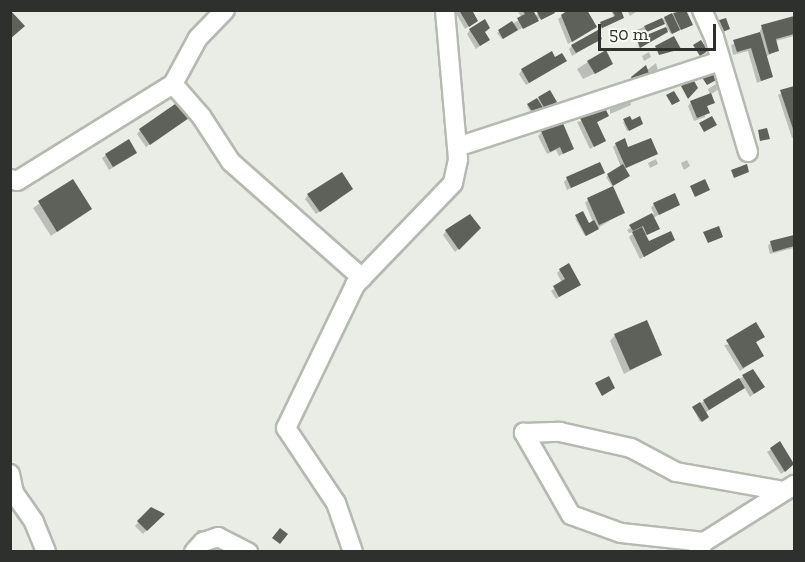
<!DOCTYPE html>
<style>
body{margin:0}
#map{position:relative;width:805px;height:562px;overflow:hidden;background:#e9ede6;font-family:"Zilla Slab",serif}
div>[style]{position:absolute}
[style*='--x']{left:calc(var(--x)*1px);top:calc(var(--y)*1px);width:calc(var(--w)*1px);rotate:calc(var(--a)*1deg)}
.shadow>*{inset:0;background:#0003}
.building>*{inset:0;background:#5d615a}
.roads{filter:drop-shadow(2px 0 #b5b9b2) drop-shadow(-2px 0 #b5b9b2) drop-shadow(0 2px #b5b9b2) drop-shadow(0 -2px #b5b9b2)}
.minor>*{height:18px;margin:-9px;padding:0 9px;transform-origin:9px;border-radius:9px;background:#fff}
span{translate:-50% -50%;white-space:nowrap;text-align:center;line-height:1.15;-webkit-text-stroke:6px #f7fbf3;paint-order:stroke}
.frame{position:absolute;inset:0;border:12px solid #2e302d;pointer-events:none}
.scale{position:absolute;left:598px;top:24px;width:118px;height:27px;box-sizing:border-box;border:3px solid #2e302d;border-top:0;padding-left:8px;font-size:18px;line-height:21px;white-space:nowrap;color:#2e302d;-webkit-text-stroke:4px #f7fbf3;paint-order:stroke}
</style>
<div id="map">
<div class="shadow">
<i style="clip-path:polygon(454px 10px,470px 10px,476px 21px,465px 29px)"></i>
<i style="clip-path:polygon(517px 10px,531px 10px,534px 17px,543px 10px,555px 10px,502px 39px,497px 33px,522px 18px)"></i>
<i style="clip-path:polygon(611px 10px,619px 10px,623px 18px,601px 29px,601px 24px,614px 18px)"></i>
<i style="clip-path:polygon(627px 10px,639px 10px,630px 16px)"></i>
<i style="clip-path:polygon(684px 10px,690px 26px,671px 34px,668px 30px,639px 48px,637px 40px,667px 28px,665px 22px,634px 37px,634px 31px)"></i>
<i style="clip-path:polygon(562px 16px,591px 30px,568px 44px,558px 19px)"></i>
<i style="clip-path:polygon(794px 17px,794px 36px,775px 41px,777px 51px,765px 57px,771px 77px,757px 83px,748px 51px,733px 55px,731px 45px,759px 34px,762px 26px)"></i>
<i style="clip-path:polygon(470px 30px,484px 33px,488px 40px,476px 49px,467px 34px)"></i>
<i style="clip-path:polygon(600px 39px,572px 56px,569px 49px,572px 46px)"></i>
<i style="clip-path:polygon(649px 52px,651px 57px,644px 61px,642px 56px)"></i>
<i style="clip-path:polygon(555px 59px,561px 64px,526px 85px,519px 74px,522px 70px)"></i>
<i style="clip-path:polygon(588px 62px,608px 67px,583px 79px,577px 69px)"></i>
<i style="clip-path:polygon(656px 63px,658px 71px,651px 75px,649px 71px,632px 82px)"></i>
<i style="clip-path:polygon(716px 84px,719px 89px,710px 95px,708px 89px)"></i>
<i style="clip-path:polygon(794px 87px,794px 137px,792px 138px,778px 95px)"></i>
<i style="clip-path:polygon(539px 99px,553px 103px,532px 114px,527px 106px)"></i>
<i style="clip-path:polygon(630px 99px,631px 105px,610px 114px,610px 109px)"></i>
<i style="clip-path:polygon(691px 102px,713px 102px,706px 107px,705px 117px,694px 121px,688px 106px)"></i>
<i style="clip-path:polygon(608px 116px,596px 123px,604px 140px,590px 149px,577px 122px)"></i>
<i style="clip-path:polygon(639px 118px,640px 125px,627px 131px,623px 122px)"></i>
<i style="clip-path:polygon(184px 121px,146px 147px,137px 134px,140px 130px)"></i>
<i style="clip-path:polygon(542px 132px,573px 148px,559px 156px,556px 150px,547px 154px,538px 136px)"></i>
<i style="clip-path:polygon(616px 144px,656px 153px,624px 169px,627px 177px,612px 186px,606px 177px,621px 167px,613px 147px)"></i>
<i style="clip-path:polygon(106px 155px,132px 156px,109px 170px,102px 158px)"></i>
<i style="clip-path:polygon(656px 159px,658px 164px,650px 168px,648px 163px)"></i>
<i style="clip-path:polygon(687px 160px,690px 166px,684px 170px,681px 163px)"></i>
<i style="clip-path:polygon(603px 173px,567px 190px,564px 182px,567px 178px)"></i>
<i style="clip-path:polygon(72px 181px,90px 209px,51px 236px,33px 208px)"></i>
<i style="clip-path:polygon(348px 192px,316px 214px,305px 199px,308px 195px)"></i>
<i style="clip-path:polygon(588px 200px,624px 212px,585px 236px,575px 218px,588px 225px,593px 222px,585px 203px)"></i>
<i style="clip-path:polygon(654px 204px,679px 204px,653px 218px,658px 228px,645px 236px,649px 243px,674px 240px,640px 259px,629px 237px,635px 232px,629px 233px,627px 230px,654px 214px,651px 208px)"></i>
<i style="clip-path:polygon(479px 228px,455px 252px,443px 235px,446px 231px)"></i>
<i style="clip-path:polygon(794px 236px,794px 248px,770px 254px,768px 246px,771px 242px)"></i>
<i style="clip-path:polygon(560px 270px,580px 284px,556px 299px,551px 291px,562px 283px,557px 273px)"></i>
<i style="clip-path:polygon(615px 335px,660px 355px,624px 374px,610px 341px)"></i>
<i style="clip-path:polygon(760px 340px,754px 343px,762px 356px,740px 371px,724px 345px)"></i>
<i style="clip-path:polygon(752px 371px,759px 390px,750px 397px,744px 387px,705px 413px,706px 418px,700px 422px,693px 408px)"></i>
<i style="clip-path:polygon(780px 443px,793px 465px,781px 474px,767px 452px)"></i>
<i style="clip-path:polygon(151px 509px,162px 514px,143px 534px,135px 526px)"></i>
<i style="clip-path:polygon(198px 530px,202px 530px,196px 539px,193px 537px)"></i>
</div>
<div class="building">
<i style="clip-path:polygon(10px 10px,25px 26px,10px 39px)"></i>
<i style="clip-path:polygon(459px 10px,472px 10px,478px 21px,469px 27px)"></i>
<i style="clip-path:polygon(522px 10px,533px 10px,539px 21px,523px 29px,517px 18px,525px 14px)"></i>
<i style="clip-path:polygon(540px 10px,554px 10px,555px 13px,541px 20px,537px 12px)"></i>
<i style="clip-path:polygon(568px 10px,587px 10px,597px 27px,572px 42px,561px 15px)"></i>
<i style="clip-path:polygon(612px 10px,621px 10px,624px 18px,602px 28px,600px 22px,615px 16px)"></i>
<i style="clip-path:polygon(686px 10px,693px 25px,681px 30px,673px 13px)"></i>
<i style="clip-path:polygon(672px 13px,680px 30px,672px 34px,664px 17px)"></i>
<i style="clip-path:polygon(794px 16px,794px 34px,776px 39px,779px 51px,769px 54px,761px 25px)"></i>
<i style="clip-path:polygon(662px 18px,665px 24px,647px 32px,644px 26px)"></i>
<i style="clip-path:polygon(726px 18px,730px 29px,720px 33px,716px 21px)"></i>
<i style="clip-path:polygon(485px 19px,490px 28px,485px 32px,490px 40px,480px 46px,469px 29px)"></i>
<i style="clip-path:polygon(512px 21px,518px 30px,503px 39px,498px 30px)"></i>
<i style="clip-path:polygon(666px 27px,668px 32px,640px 48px,637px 39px)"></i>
<i style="clip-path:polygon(598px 30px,602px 39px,576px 53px,571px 45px)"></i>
<i style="clip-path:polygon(760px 32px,773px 77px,761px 81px,751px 48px,737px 52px,733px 40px)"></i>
<i style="clip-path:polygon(674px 36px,681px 49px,659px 55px,655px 46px)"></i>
<i style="clip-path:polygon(701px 40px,708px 51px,700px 56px,693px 45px)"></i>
<i style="clip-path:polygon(606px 50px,613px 64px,595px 74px,587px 61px)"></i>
<i style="clip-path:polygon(552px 51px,555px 57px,562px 53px,567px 61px,529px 83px,521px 69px)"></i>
<i style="clip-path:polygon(646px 65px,649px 73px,633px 81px,631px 77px)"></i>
<i style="clip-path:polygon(713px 69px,718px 79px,707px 85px,701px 76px)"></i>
<i style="clip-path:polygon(693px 79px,698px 88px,688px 99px,681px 86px)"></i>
<i style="clip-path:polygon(794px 86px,794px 132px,780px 90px)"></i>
<i style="clip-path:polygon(550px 90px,557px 102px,545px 109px,538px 97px)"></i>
<i style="clip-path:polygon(674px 91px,680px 101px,672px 105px,666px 95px)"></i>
<i style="clip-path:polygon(711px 93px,715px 103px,707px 106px,710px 113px,697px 118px,690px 101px)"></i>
<i style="clip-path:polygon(537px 98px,543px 108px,534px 114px,527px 104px)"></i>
<i style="clip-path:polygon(178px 102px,189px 118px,150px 145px,139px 129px)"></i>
<i style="clip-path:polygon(604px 106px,609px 116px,597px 122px,606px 141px,594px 147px,580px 118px)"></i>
<i style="clip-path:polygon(630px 116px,632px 120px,640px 116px,643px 124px,629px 131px,623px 119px)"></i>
<i style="clip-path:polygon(712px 116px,717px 125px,704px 132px,699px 123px)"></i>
<i style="clip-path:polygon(562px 121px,574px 149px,563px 154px,560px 147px,550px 152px,541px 131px)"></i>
<i style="clip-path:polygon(767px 128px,770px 139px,760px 141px,758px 130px)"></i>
<i style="clip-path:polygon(625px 138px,628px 147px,651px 138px,658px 154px,626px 168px,615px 143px)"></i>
<i style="clip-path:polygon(129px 139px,137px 153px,113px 167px,105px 154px)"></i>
<i style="clip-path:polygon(600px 162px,605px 173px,571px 188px,566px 177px)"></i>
<i style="clip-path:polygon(623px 164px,630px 176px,613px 186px,607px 174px)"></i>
<i style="clip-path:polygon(747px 164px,749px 172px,734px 178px,731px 170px)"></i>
<i style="clip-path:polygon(342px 172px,353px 189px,320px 212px,307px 194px)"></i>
<i style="clip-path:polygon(73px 179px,92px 209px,57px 232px,38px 201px)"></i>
<i style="clip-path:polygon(705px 179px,710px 190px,695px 197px,690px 186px)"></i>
<i style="clip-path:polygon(613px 186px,625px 213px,599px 225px,587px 198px)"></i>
<i style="clip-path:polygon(675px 193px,680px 205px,659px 215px,653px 203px)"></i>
<i style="clip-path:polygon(583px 211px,589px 223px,594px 220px,599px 229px,586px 236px,575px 215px)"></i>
<i style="clip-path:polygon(652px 213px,660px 229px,647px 235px,643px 226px,633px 231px,629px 225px)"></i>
<i style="clip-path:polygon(470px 214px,481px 228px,459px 250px,445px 230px)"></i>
<i style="clip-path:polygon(719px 226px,723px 237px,708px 243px,703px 232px)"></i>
<i style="clip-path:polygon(642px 227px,649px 241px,671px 231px,675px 240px,644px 257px,632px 232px)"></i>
<i style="clip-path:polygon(794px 235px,794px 246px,773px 252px,770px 241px)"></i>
<i style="clip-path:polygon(569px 263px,581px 285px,559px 297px,553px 286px,565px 279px,559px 269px)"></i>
<i style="clip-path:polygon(647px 320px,662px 355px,630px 370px,614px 334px)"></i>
<i style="clip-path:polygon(756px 322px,765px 337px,756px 342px,764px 356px,743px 368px,726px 340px)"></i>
<i style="clip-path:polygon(753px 369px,765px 387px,754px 394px,742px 375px)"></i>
<i style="clip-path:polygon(609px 376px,615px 388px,602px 396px,595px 383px)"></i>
<i style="clip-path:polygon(739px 378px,745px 388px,709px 410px,703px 400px)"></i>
<i style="clip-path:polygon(700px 402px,709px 417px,702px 422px,692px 407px)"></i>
<i style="clip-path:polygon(780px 441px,794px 464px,785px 472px,770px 448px)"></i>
<i style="clip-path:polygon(151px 507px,165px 514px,147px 531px,137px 521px)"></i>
<i style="clip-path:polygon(280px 528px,288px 534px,280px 544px,272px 538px)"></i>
</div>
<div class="roads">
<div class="minor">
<i style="--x:702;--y:10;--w:30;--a:66"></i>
<i style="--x:714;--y:37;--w:120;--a:73.5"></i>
<i style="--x:173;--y:84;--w:43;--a:48.8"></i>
<i style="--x:201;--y:116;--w:55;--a:56.9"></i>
<i style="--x:231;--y:162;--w:175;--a:41.5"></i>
<i style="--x:457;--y:147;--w:277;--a:-18.1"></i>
<i style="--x:10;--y:179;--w:7;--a:16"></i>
<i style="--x:17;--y:181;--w:184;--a:-31.9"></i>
<i style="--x:173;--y:84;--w:52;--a:-61.5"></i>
<i style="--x:198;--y:38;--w:39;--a:-46"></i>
<i style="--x:10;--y:474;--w:19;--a:78"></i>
<i style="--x:14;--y:493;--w:35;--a:55"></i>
<i style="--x:34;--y:522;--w:32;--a:68"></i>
<i style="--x:704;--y:542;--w:83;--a:-173.8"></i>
<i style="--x:621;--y:533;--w:53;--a:-160.2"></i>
<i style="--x:571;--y:515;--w:95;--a:-119.8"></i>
<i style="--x:524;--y:433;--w:36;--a:-2"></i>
<i style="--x:560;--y:432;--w:73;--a:12.7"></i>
<i style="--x:631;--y:448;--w:51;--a:28.1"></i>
<i style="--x:676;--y:472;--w:110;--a:10"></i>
<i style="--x:194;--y:552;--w:13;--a:-48"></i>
<i style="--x:203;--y:542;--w:16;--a:-18"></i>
<i style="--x:218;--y:537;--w:34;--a:27"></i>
<i style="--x:353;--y:552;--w:52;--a:-109.1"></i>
<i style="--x:336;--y:503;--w:90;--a:-123.7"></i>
<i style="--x:286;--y:428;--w:159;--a:-64.2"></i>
<i style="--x:355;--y:285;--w:141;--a:-46.1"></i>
<i style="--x:453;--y:183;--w:25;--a:-78"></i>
<i style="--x:458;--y:159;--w:150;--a:-95"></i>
<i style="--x:698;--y:552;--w:12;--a:-59"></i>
<i style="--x:704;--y:542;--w:107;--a:-32.3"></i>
</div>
</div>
<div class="frame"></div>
<div class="scale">50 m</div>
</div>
